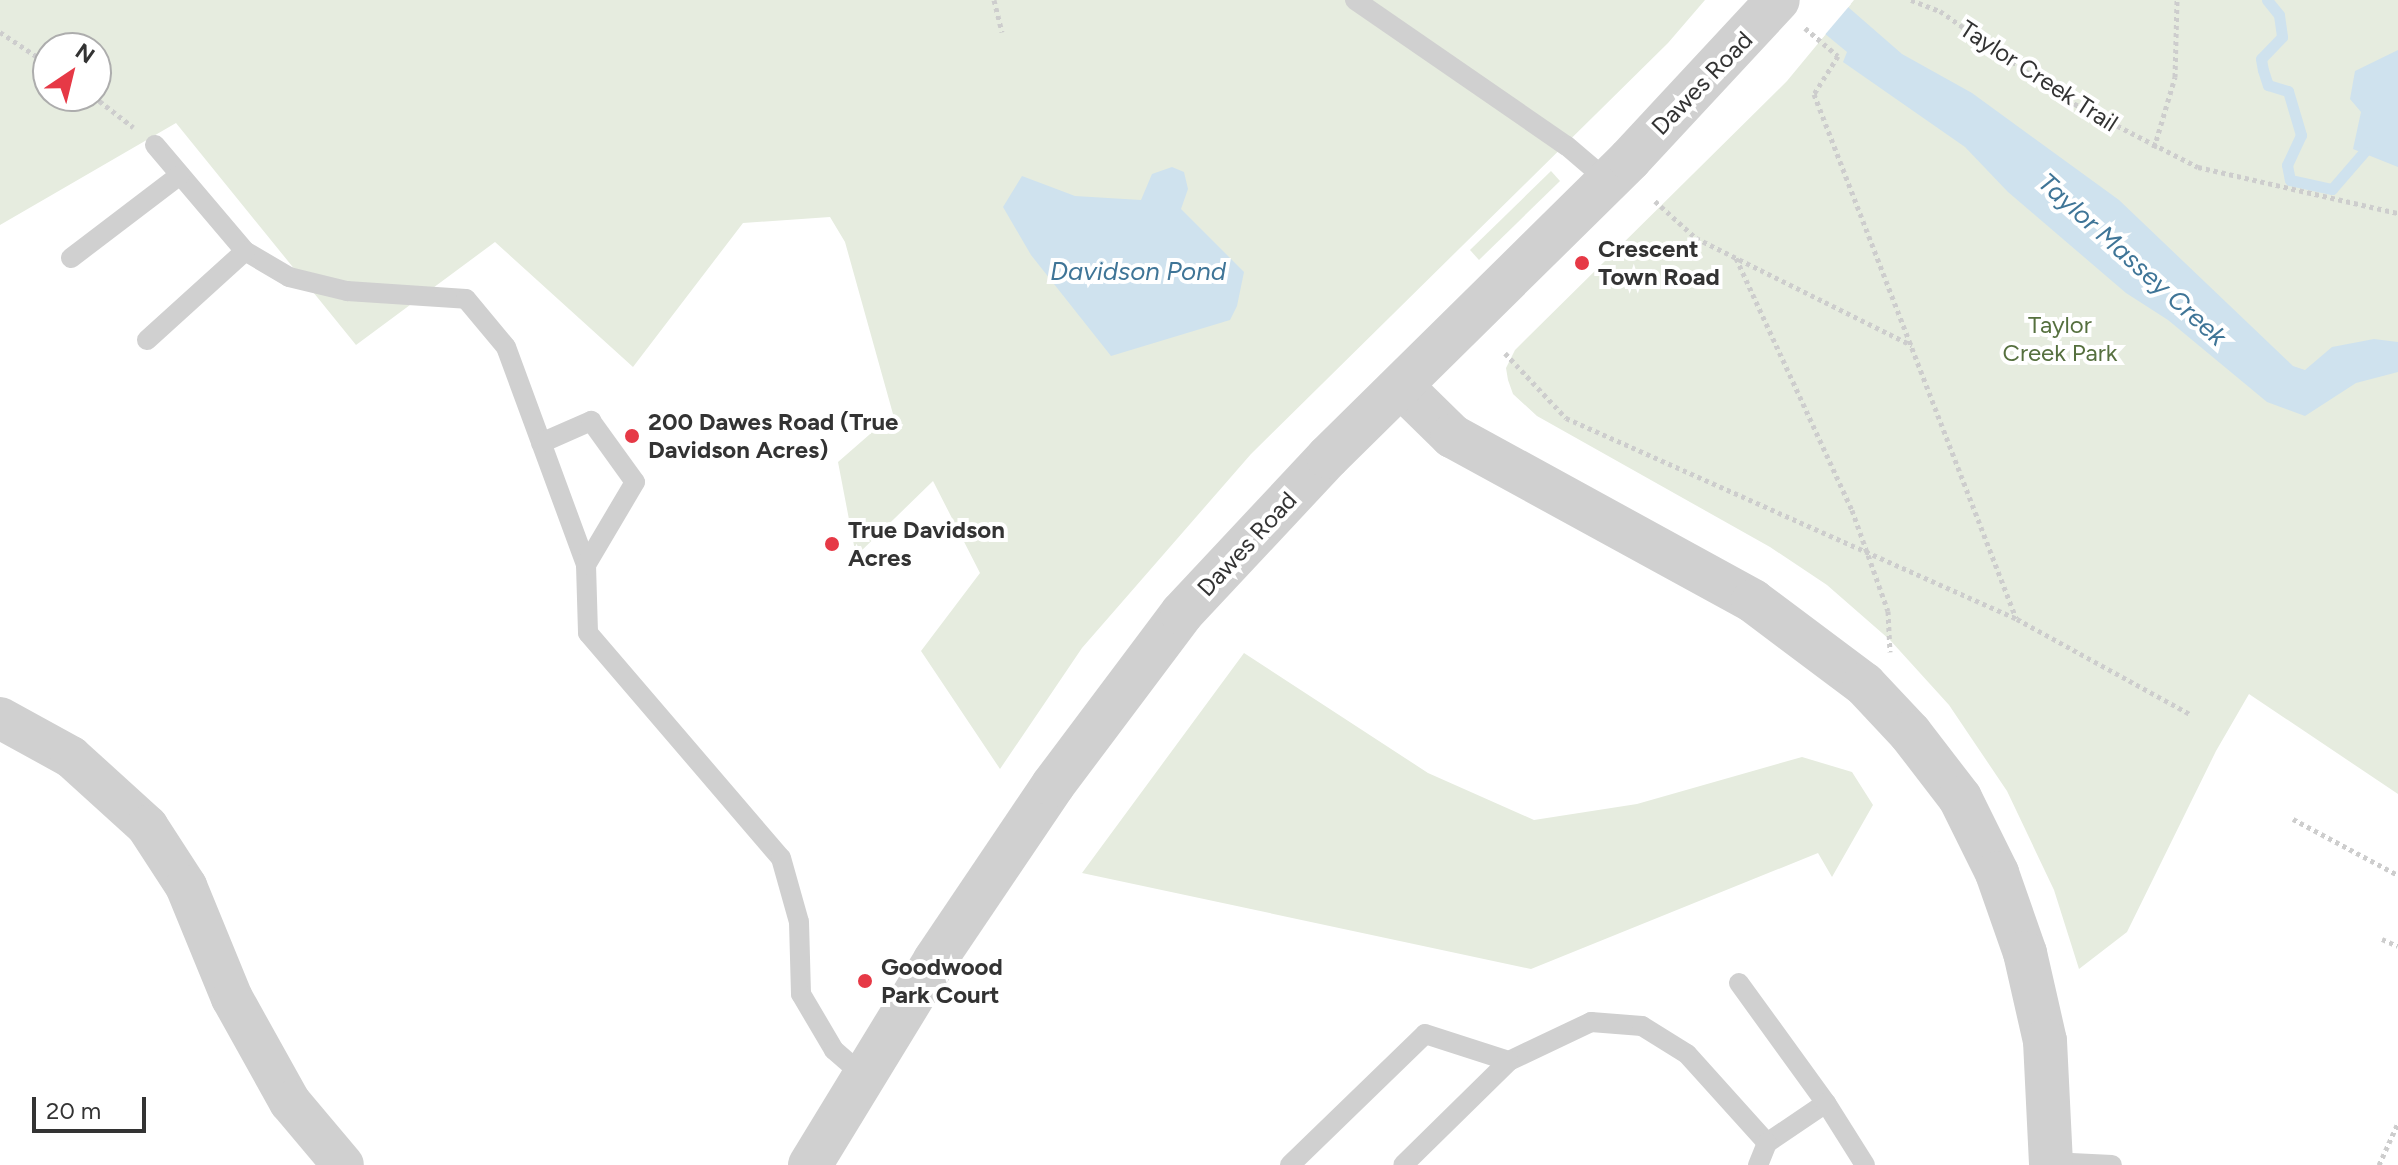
<!DOCTYPE html>
<style>
body{margin:0}
#map{position:relative;width:2398px;height:1165px;overflow:hidden;background:#fff;font-family:Figtree,sans-serif}
div>[style]{position:absolute}
[style*='--x']{left:calc(var(--x)*1px);top:calc(var(--y)*1px);width:calc(var(--w)*1px);rotate:calc(var(--a)*1deg)}
.green>*{inset:0;background:#e6ecdf}
.water>*{inset:0;background:#cfe2ee}
.pier>*{inset:0;background:#fff}
.stream>*{height:11px;margin:-5.5px;padding:0 5.5px;transform-origin:5.5px;border-radius:5.5px;background:#cfe2ee}
.path>*{height:5px;margin-top:-2.5px;transform-origin:0;background:repeating-linear-gradient(90deg,#cdcdcd 0 4px,transparent 0 8px)}
.service>*{height:20px;margin:-10px;padding:0 10px;transform-origin:10px;border-radius:10px;background:#d0d0d0}
.minor>*{height:42px;margin:-21px;padding:0 21px;transform-origin:21px;border-radius:21px;background:#d0d0d0}
.tertiary>*{height:44px;margin:-22px;padding:0 22px;transform-origin:22px;border-radius:22px;background:#d0d0d0}
.dots>*{width:22px;height:22px;translate:-50% -50%;box-sizing:border-box;border:4px solid #fff;border-radius:50%}
span{translate:-50% -50%;white-space:nowrap;text-align:center;line-height:1.15;-webkit-text-stroke:8px #fff;paint-order:stroke}
.street-label{font-size:24px;color:#333}
.poi-label{font-size:24px;color:#333;font-weight:700}
.left{translate:0 -50%;text-align:left}
.park-label{font-size:24px;color:#56703f}
.water-label{font-size:26px;color:#3f7597;font-style:italic}
.north{position:absolute;left:32px;top:32px;width:80px;height:80px;box-sizing:border-box;background:#fff;border:2px solid #adadad;border-radius:50%;rotate:35deg;font-size:22px;font-weight:700;line-height:32px;text-align:center;color:#333}
.north::after{content:'';display:block;margin:auto;width:28px;height:36px;background:#e63946;clip-path:polygon(50% 0,100% 100%,50% 72%,0 100%)}
.scale{position:absolute;left:32px;top:1097px;width:114px;height:36px;box-sizing:border-box;border:4px solid #333;border-top:0;padding-left:10px;font-size:24px;line-height:28px;white-space:nowrap;color:#333;-webkit-text-stroke:6px #fff;paint-order:stroke}
</style>
<div id="map">
<div class="green">
<i style="clip-path:polygon(evenodd,0 0,1705px 0,1668px 43px,1251px 454px,1082px 648px,1000px 769px,921px 651px,980px 573px,933px 481px,856px 556px,838px 462px,893px 414px,845px 242px,830px 217px,743px 223px,633px 367px,495px 242px,356px 345px,176px 123px,0 225px,0 0,48px 48px,96px 48px,96px 96px,48px 96px,48px 48px)"></i>
<i style="clip-path:polygon(1854px 0,2398px 0,2398px 794px,2249px 694px,2216px 751px,2127px 932px,2079px 969px,2054px 890px,2007px 791px,1949px 705px,1890px 640px,1827px 585px,1770px 547px,1537px 416px,1513px 394px,1508px 380px,1506px 368px,1515px 350px,1787px 81px)"></i>
<i style="clip-path:polygon(1551px 171px,1560px 181px,1479px 260px,1470px 250px)"></i>
<i style="clip-path:polygon(1244px 653px,1428px 773px,1534px 820px,1637px 804px,1802px 757px,1852px 772px,1873px 805px,1832px 877px,1818px 853px,1531px 969px,1082px 873px)"></i>
</div>
<div class="water">
<i style="clip-path:polygon(1784px 0,1840px 0,1902px 54px,1972px 93px,2119px 200px,2293px 366px,2305px 370px,2332px 347px,2374px 339px,2398px 342px,2398px 372px,2356px 383px,2305px 416px,2267px 402px,2168px 320px,2126px 293px,2008px 192px,1965px 147px,1843px 62px,1847px 52px)"></i>
<i style="clip-path:polygon(2398px 50px,2398px 167px,2353px 149px,2361px 112px,2350px 99px,2355px 71px)"></i>
<i style="clip-path:polygon(1172px 167px,1184px 172px,1188px 189px,1181px 209px,1244px 272px,1237px 306px,1230px 320px,1111px 356px,1031px 255px,1003px 207px,1022px 176px,1075px 196px,1141px 200px,1152px 174px)"></i>
</div>
<div class="pier">
<i style="clip-path:polygon(1780px 0,1846px 0,1851px 4px,1823px 37px)"></i>
</div>
<div class="stream">
<i style="--x:2267;--y:0;--w:19;--a:51"></i>
<i style="--x:2279;--y:15;--w:22;--a:82"></i>
<i style="--x:2282;--y:37;--w:30;--a:134"></i>
<i style="--x:2261;--y:59;--w:11;--a:80"></i>
<i style="--x:2263;--y:70;--w:16;--a:72"></i>
<i style="--x:2268;--y:85;--w:21;--a:17"></i>
<i style="--x:2288;--y:91;--w:46;--a:73.5"></i>
<i style="--x:2301;--y:135;--w:33;--a:115"></i>
<i style="--x:2287;--y:165;--w:15;--a:79"></i>
<i style="--x:2290;--y:180;--w:43;--a:12.1"></i>
<i style="--x:2332;--y:189;--w:49;--a:-49.1"></i>
</div>
<div class="path">
<i style="--x:994;--y:0;--w:33;--a:76"></i>
<i style="--x:1911;--y:0;--w:31;--a:21"></i>
<i style="--x:1940;--y:11;--w:155;--a:35"></i>
<i style="--x:2067;--y:100;--w:147;--a:27.1"></i>
<i style="--x:2198;--y:167;--w:205;--a:13"></i>
<i style="--x:1805;--y:28;--w:43;--a:40.3"></i>
<i style="--x:1838;--y:56;--w:45;--a:122.3"></i>
<i style="--x:1814;--y:94;--w:562;--a:68.92"></i>
<i style="--x:0;--y:32;--w:58;--a:33.7"></i>
<i style="--x:93;--y:96;--w:51;--a:37.8"></i>
<i style="--x:2154;--y:148;--w:74;--a:-73.5"></i>
<i style="--x:2175;--y:77;--w:77;--a:-88.5"></i>
<i style="--x:1655;--y:201;--w:55;--a:42.1"></i>
<i style="--x:1696;--y:238;--w:241;--a:26.4"></i>
<i style="--x:1736;--y:258;--w:277;--a:65.3"></i>
<i style="--x:1852;--y:510;--w:107;--a:70.4"></i>
<i style="--x:1888;--y:611;--w:41;--a:87.2"></i>
<i style="--x:1505;--y:353;--w:89;--a:46.8"></i>
<i style="--x:1566;--y:418;--w:494;--a:24"></i>
<i style="--x:2017;--y:619;--w:197;--a:28.8"></i>
<i style="--x:2293;--y:819;--w:119;--a:28.1"></i>
<i style="--x:2382;--y:939;--w:17;--a:24"></i>
<i style="--x:2379;--y:1165;--w:46;--a:-65.7"></i>
</div>
<div class="service">
<i style="--x:1355;--y:0;--w:257;--a:34.6"></i>
<i style="--x:1567;--y:146;--w:54;--a:40.5"></i>
<i style="--x:155;--y:145;--w:139;--a:49.7"></i>
<i style="--x:245;--y:251;--w:51;--a:30.6"></i>
<i style="--x:289;--y:277;--w:60;--a:13.6"></i>
<i style="--x:347;--y:291;--w:119;--a:3.8"></i>
<i style="--x:466;--y:299;--w:62;--a:50.2"></i>
<i style="--x:506;--y:347;--w:232;--a:69.8"></i>
<i style="--x:586;--y:565;--w:68;--a:88.3"></i>
<i style="--x:588;--y:633;--w:296;--a:49.4"></i>
<i style="--x:781;--y:858;--w:66;--a:74.3"></i>
<i style="--x:799;--y:922;--w:72;--a:88.4"></i>
<i style="--x:801;--y:994;--w:65;--a:59.5"></i>
<i style="--x:834;--y:1050;--w:38;--a:41"></i>
<i style="--x:71;--y:258;--w:137;--a:-37.3"></i>
<i style="--x:147;--y:340;--w:132;--a:-42.2"></i>
<i style="--x:541;--y:443;--w:55;--a:-23.7"></i>
<i style="--x:591;--y:421;--w:75;--a:54.2"></i>
<i style="--x:635;--y:482;--w:96;--a:120.6"></i>
<i style="--x:1739;--y:983;--w:148;--a:54.1"></i>
<i style="--x:1826;--y:1103;--w:71;--a:145.9"></i>
<i style="--x:1509;--y:1061;--w:91;--a:-25.4"></i>
<i style="--x:1591;--y:1022;--w:51;--a:4.5"></i>
<i style="--x:1642;--y:1026;--w:53;--a:31.9"></i>
<i style="--x:1687;--y:1054;--w:120;--a:48"></i>
<i style="--x:1767;--y:1143;--w:24;--a:112"></i>
<i style="--x:1826;--y:1103;--w:73;--a:57.8"></i>
<i style="--x:2051;--y:1162;--w:61;--a:2.8"></i>
<i style="--x:1290;--y:1165;--w:188;--a:-44.1"></i>
<i style="--x:1425;--y:1034;--w:88;--a:17.8"></i>
<i style="--x:1509;--y:1061;--w:148;--a:135.5"></i>
</div>
<div class="minor">
<i style="--x:0;--y:718;--w:81;--a:28.8"></i>
<i style="--x:71;--y:757;--w:103;--a:42.2"></i>
<i style="--x:147;--y:826;--w:72;--a:57"></i>
<i style="--x:186;--y:886;--w:121;--a:67.7"></i>
<i style="--x:232;--y:998;--w:119;--a:60.9"></i>
<i style="--x:290;--y:1102;--w:82;--a:49.9"></i>
</div>
<div class="tertiary">
<i style="--x:1403;--y:388;--w:69;--a:44.4"></i>
<i style="--x:1452;--y:436;--w:343;--a:28.7"></i>
<i style="--x:1753;--y:601;--w:139;--a:36.8"></i>
<i style="--x:1864;--y:684;--w:67;--a:46.8"></i>
<i style="--x:1910;--y:733;--w:82;--a:52.4"></i>
<i style="--x:1960;--y:798;--w:84;--a:63.7"></i>
<i style="--x:1997;--y:873;--w:85;--a:70.7"></i>
<i style="--x:2025;--y:953;--w:90;--a:77.2"></i>
<i style="--x:2045;--y:1041;--w:124;--a:87.2"></i>
<i style="--x:810;--y:1165;--w:240;--a:-58.6"></i>
<i style="--x:935;--y:960;--w:211;--a:-56"></i>
<i style="--x:1053;--y:785;--w:215;--a:-53.1"></i>
<i style="--x:1182;--y:613;--w:214;--a:-46.9"></i>
<i style="--x:1328;--y:457;--w:424;--a:-44.6"></i>
<i style="--x:1630;--y:159;--w:217;--a:-47.1"></i>
</div>
<div class="dots">
<i style="left:1582px;top:263px;background:#e63946"></i>
<i style="left:632px;top:436px;background:#e63946"></i>
<i style="left:832px;top:544px;background:#e63946"></i>
<i style="left:865px;top:981px;background:#e63946"></i>
</div>
<div class="street-label">
<span style="left:2039px;top:76px;rotate:33deg">Taylor Creek Trail</span>
<span style="left:1702px;top:83px;rotate:-46deg">Dawes Road</span>
<span style="left:1247px;top:544px;rotate:-47deg">Dawes Road</span>
</div>
<div class="poi-label">
<span class="left" style="left:1598px;top:263px">Crescent<br>Town Road</span>
<span class="left" style="left:648px;top:436px">200 Dawes Road (True<br>Davidson Acres)</span>
<span class="left" style="left:848px;top:544px">True Davidson<br>Acres</span>
<span class="left" style="left:881px;top:981px">Goodwood<br>Park Court</span>
</div>
<div class="park-label">
<span style="left:2060px;top:339px">Taylor<br>Creek Park</span>
</div>
<div class="water-label">
<span style="left:2132px;top:260px;rotate:42deg">Taylor Massey Creek</span>
<span style="left:1138px;top:272px">Davidson Pond</span>
</div>
<div class="north">N</div>
<div class="scale">20 m</div>
</div>
